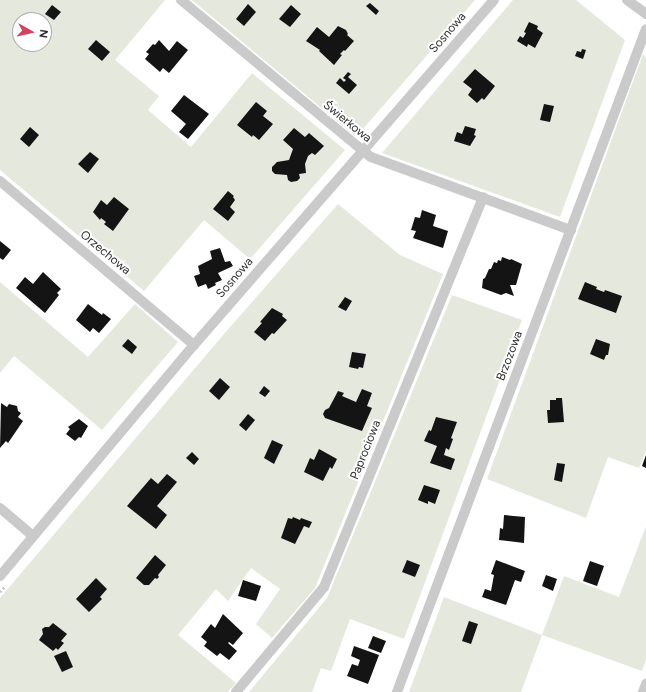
<!DOCTYPE html>
<meta charset="utf-8">
<style>
body{margin:0}
#map{position:relative;width:646px;height:692px;overflow:hidden;background:#fff;font-family:Figtree,sans-serif}
div>[style]{position:absolute}
[style*='--x']{left:calc(var(--x)*1px);top:calc(var(--y)*1px);width:calc(var(--w)*1px);rotate:calc(var(--a)*1deg)}
.green>*{inset:0;background:#e5e9dd}
.building>*{inset:0;background:#141414}
.path>*{height:2.5px;margin-top:-1.25px;transform-origin:0;background:repeating-linear-gradient(90deg,#cacaca 0 2px,transparent 0 4px)}
.minor>*{height:10px;margin:-5px;padding:0 5px;transform-origin:5px;border-radius:5px;background:#cacaca}
span{translate:-50% -50%;white-space:nowrap;text-align:center;line-height:1.15;-webkit-text-stroke:4px #fff;paint-order:stroke}
.street-label{font-size:12px;color:#2d2d2d}
.north{position:absolute;left:12px;top:12px;width:40px;height:40px;box-sizing:border-box;background:#fff;border:1px solid #ababab;border-radius:50%;rotate:98deg;font-size:11px;font-weight:700;line-height:16px;text-align:center;color:#2d2d2d}
.north::after{content:'';display:block;margin:auto;width:14px;height:18px;background:#d14360;clip-path:polygon(50% 0,100% 100%,50% 72%,0 100%)}
</style>
<div id="map">
<div class="green">
<i style="clip-path:polygon(evenodd,0 0,165px 0,115px 60px,159px 96px,148px 110px,191px 147px,252px 73px,345px 150px,250px 259px,204px 220px,144px 291px,0 170px,0 0,20px 20px,44px 20px,44px 44px,20px 44px,20px 20px)"></i>
<i style="clip-path:polygon(192px 0,475px 0,356px 137px)"></i>
<i style="clip-path:polygon(513px 0,576px 0,625px 40px,560px 217px,382px 153px)"></i>
<i style="clip-path:polygon(643px 54px,646px 57px,646px 451px,639px 468px,608px 457px,586px 518px,487px 479px)"></i>
<i style="clip-path:polygon(338px 204px,400px 255px,443px 274px,315px 588px,272px 638px,256px 624px,280px 589px,251px 568px,228px 601px,216px 589px,178px 635px,236px 683px,228px 692px,0 692px,0 598px,224px 334px)"></i>
<i style="clip-path:polygon(0 282px,88px 357px,135px 304px,178px 342px,102px 430px,14px 356px,0 373px)"></i>
<i style="clip-path:polygon(452px 295px,522px 320px,404px 639px,350px 619px,331px 671px,321px 668px,312px 692px,249px 692px,327px 598px)"></i>
<i style="clip-path:polygon(646px 526px,646px 660px,642px 671px,542px 635px,521px 692px,409px 692px,444px 597px,542px 635px,564px 576px,619px 597px)"></i>
</div>
<div class="building">
<i style="clip-path:polygon(370px 3px,379px 11px,376px 15px,366px 6px)"></i>
<i style="clip-path:polygon(248px 4px,256px 12px,244px 26px,236px 19px)"></i>
<i style="clip-path:polygon(52px 5px,61px 12px,54px 20px,45px 14px)"></i>
<i style="clip-path:polygon(291px 5px,301px 14px,290px 27px,279px 19px)"></i>
<i style="clip-path:polygon(529px 22px,538px 26px,537px 29px,543px 33px,535px 48px,528px 44px,527px 47px,517px 41px,520px 36px,523px 38px,526px 33px,524px 32px)"></i>
<i style="clip-path:polygon(338px 26px,346px 30px,348px 34px,347px 35px,354px 41px,345px 51px,344px 50px,340px 54px,342px 55px,334px 65px,319px 51px,320px 50px,306px 41px,317px 27px,329px 37px)"></i>
<i style="clip-path:polygon(96px 40px,110px 52px,102px 61px,88px 49px)"></i>
<i style="clip-path:polygon(159px 40px,169px 51px,177px 41px,188px 50px,169px 73px,163px 68px,160px 72px,145px 59px,149px 54px,146px 52px,153px 44px,155px 45px)"></i>
<i style="clip-path:polygon(582px 49px,586px 50px,583px 59px,575px 56px,577px 51px,581px 52px)"></i>
<i style="clip-path:polygon(475px 69px,495px 86px,484px 100px,482px 98px,477px 103px,468px 95px,472px 89px,463px 82px)"></i>
<i style="clip-path:polygon(348px 72px,351px 74px,348px 77px,357px 85px,349px 94px,336px 83px,340px 78px,344px 82px,346px 80px,343px 78px)"></i>
<i style="clip-path:polygon(184px 95px,209px 114px,188px 139px,179px 132px,186px 124px,171px 111px)"></i>
<i style="clip-path:polygon(256px 102px,267px 111px,263px 116px,273px 124px,259px 140px,253px 135px,252px 137px,237px 125px)"></i>
<i style="clip-path:polygon(544px 104px,554px 106px,550px 122px,540px 120px)"></i>
<i style="clip-path:polygon(465px 126px,476px 129px,474px 135px,476px 136px,470px 146px,454px 141px,457px 132px,462px 134px)"></i>
<i style="clip-path:polygon(30px 127px,39px 135px,29px 147px,20px 139px)"></i>
<i style="clip-path:polygon(294px 128px,305px 137px,309px 133px,324px 146px,315px 155px,312px 153px,308px 156px,305px 164px,306px 173px,299px 174px,300px 178px,297px 181px,291px 182px,288px 180px,287px 175px,275px 174px,272px 171px,272px 167px,277px 162px,289px 160px,293px 149px,283px 140px)"></i>
<i style="clip-path:polygon(90px 152px,99px 159px,88px 173px,78px 164px)"></i>
<i style="clip-path:polygon(228px 191px,234px 196px,233px 197px,235px 200px,230px 207px,235px 212px,228px 221px,213px 209px)"></i>
<i style="clip-path:polygon(114px 197px,129px 209px,113px 231px,104px 224px,106px 222px,101px 218px,100px 220px,93px 212px,101px 200px,107px 205px)"></i>
<i style="clip-path:polygon(422px 210px,436px 215px,433px 226px,448px 231px,443px 248px,413px 238px,416px 231px,411px 230px,415px 217px,420px 218px)"></i>
<i style="clip-path:polygon(0 241px,11px 250px,3px 260px,0 258px)"></i>
<i style="clip-path:polygon(220px 248px,225px 262px,230px 261px,233px 266px,218px 273px,222px 280px,215px 283px,216px 285px,208px 289px,206px 284px,198px 287px,194px 276px,200px 274px,198px 266px,212px 259px,210px 251px)"></i>
<i style="clip-path:polygon(502px 257px,510px 260px,511px 259px,522px 264px,516px 285px,510px 285px,514px 296px,506px 293px,501px 295px,482px 288px,483px 279px,485px 278px,489px 269px,491px 269px,494px 262px,497px 263px,498px 260px,501px 261px)"></i>
<i style="clip-path:polygon(43px 272px,61px 289px,57px 293px,59px 295px,45px 313px,16px 288px,25px 277px,33px 284px)"></i>
<i style="clip-path:polygon(585px 282px,597px 287px,596px 289px,604px 292px,605px 290px,622px 296px,616px 313px,578px 299px)"></i>
<i style="clip-path:polygon(345px 297px,352px 301px,346px 311px,338px 307px)"></i>
<i style="clip-path:polygon(88px 304px,102px 315px,103px 313px,111px 319px,99px 333px,93px 328px,90px 332px,76px 320px)"></i>
<i style="clip-path:polygon(272px 308px,283px 314px,282px 316px,287px 320px,274px 334px,272px 333px,265px 341px,254px 332px,262px 323px,260px 322px)"></i>
<i style="clip-path:polygon(128px 339px,137px 347px,132px 354px,122px 346px)"></i>
<i style="clip-path:polygon(596px 339px,610px 344px,608px 355px,606px 355px,604px 360px,590px 354px)"></i>
<i style="clip-path:polygon(352px 352px,366px 354px,363px 368px,359px 367px,358px 369px,349px 367px)"></i>
<i style="clip-path:polygon(220px 378px,230px 387px,219px 400px,209px 391px)"></i>
<i style="clip-path:polygon(264px 386px,270px 391px,265px 397px,259px 393px)"></i>
<i style="clip-path:polygon(362px 389px,372px 393px,367px 406px,372px 408px,362px 431px,325px 418px,323px 414px,325px 410px,329px 408px,338px 391px,344px 393px,342px 396px,356px 402px)"></i>
<i style="clip-path:polygon(556px 398px,562px 398px,564px 422px,548px 423px,547px 410px,550px 410px,550px 400px,556px 400px)"></i>
<i style="clip-path:polygon(1px 403px,7px 407px,9px 404px,17px 406px,18px 411px,21px 413px,18px 417px,23px 421px,8px 443px,6px 441px,0 448px)"></i>
<i style="clip-path:polygon(248px 414px,255px 420px,246px 431px,239px 425px)"></i>
<i style="clip-path:polygon(436px 417px,457px 422px,451px 438px,453px 439px,449px 450px,446px 448px,444px 455px,455px 459px,451px 470px,430px 463px,437px 446px,424px 441px,429px 430px,431px 431px)"></i>
<i style="clip-path:polygon(79px 419px,88px 426px,81px 438px,79px 437px,75px 441px,66px 434px,70px 429px,68px 427px)"></i>
<i style="clip-path:polygon(272px 440px,283px 445px,274px 464px,264px 458px)"></i>
<i style="clip-path:polygon(319px 449px,337px 459px,332px 469px,330px 467px,323px 481px,304px 472px,310px 458px,314px 460px)"></i>
<i style="clip-path:polygon(192px 452px,199px 459px,194px 465px,186px 458px)"></i>
<i style="clip-path:polygon(646px 455px,646px 468px,642px 466px)"></i>
<i style="clip-path:polygon(557px 463px,565px 464px,562px 482px,554px 480px)"></i>
<i style="clip-path:polygon(167px 474px,177px 482px,157px 506px,167px 515px,156px 529px,127px 506px,151px 478px,158px 484px)"></i>
<i style="clip-path:polygon(424px 485px,440px 490px,435px 504px,428px 501px,428px 504px,418px 500px)"></i>
<i style="clip-path:polygon(504px 515px,525px 517px,524px 543px,499px 540px,500px 528px,503px 529px)"></i>
<i style="clip-path:polygon(293px 517px,300px 520px,301px 518px,312px 522px,309px 528px,304px 526px,295px 544px,281px 538px,288px 518px,292px 519px)"></i>
<i style="clip-path:polygon(155px 555px,166px 565px,158px 575px,159px 577px,157px 579px,155px 578px,149px 585px,144px 585px,136px 578px)"></i>
<i style="clip-path:polygon(407px 560px,420px 565px,415px 577px,402px 572px)"></i>
<i style="clip-path:polygon(496px 560px,525px 571px,521px 582px,515px 580px,506px 605px,482px 597px,485px 589px,491px 591px,494px 575px,491px 574px)"></i>
<i style="clip-path:polygon(590px 561px,604px 566px,597px 586px,583px 581px)"></i>
<i style="clip-path:polygon(546px 575px,557px 579px,553px 591px,542px 586px)"></i>
<i style="clip-path:polygon(96px 578px,107px 589px,100px 597px,102px 599px,89px 612px,76px 599px)"></i>
<i style="clip-path:polygon(243px 580px,261px 586px,256px 601px,238px 596px)"></i>
<i style="clip-path:polygon(223px 614px,243px 633px,233px 645px,229px 642px,228px 643px,237px 651px,229px 660px,220px 653px,217px 656px,204px 646px,207px 642px,201px 637px,211px 624px,215px 628px)"></i>
<i style="clip-path:polygon(469px 621px,478px 624px,471px 644px,462px 641px)"></i>
<i style="clip-path:polygon(53px 623px,67px 634px,61px 641px,64px 643px,58px 650px,56px 648px,53px 651px,39px 640px,43px 634px,42px 629px,45px 627px,49px 627px)"></i>
<i style="clip-path:polygon(373px 636px,386px 641px,381px 653px,368px 648px)"></i>
<i style="clip-path:polygon(354px 646px,379px 655px,368px 684px,347px 676px,352px 664px,358px 666px,360px 660px,351px 656px)"></i>
<i style="clip-path:polygon(66px 651px,73px 667px,62px 672px,54px 656px)"></i>
</div>
<div class="path">
<i style="--x:0;--y:592;--w:8;--a:-50"></i>
</div>
<div class="minor">
<i style="--x:181;--y:0;--w:246;--a:39.6"></i>
<i style="--x:371;--y:157;--w:213;--a:20.1"></i>
<i style="--x:627;--y:0;--w:24;--a:36"></i>
<i style="--x:0;--y:181;--w:254;--a:40.2"></i>
<i style="--x:0;--y:508;--w:43;--a:40.3"></i>
<i style="--x:0;--y:576;--w:302;--a:-50"></i>
<i style="--x:194;--y:345;--w:457;--a:-49"></i>
<i style="--x:236;--y:692;--w:137;--a:-50"></i>
<i style="--x:324;--y:587;--w:421;--a:-67.8"></i>
<i style="--x:397;--y:692;--w:708;--a:-69.42"></i>
<i style="--x:643;--y:692;--w:9;--a:-69"></i>
</div>
<div class="street-label">
<span style="left:448px;top:33px;rotate:-49deg">Sosnowa</span>
<span style="left:347px;top:122px;rotate:39deg">Świerkowa</span>
<span style="left:105px;top:253px;rotate:40deg">Orzechowa</span>
<span style="left:235px;top:278px;rotate:-49deg">Sosnowa</span>
<span style="left:510px;top:356px;rotate:-69deg">Brzozowa</span>
<span style="left:366px;top:450px;rotate:-68deg">Paprociowa</span>
</div>
<div class="north">N</div>
</div>
